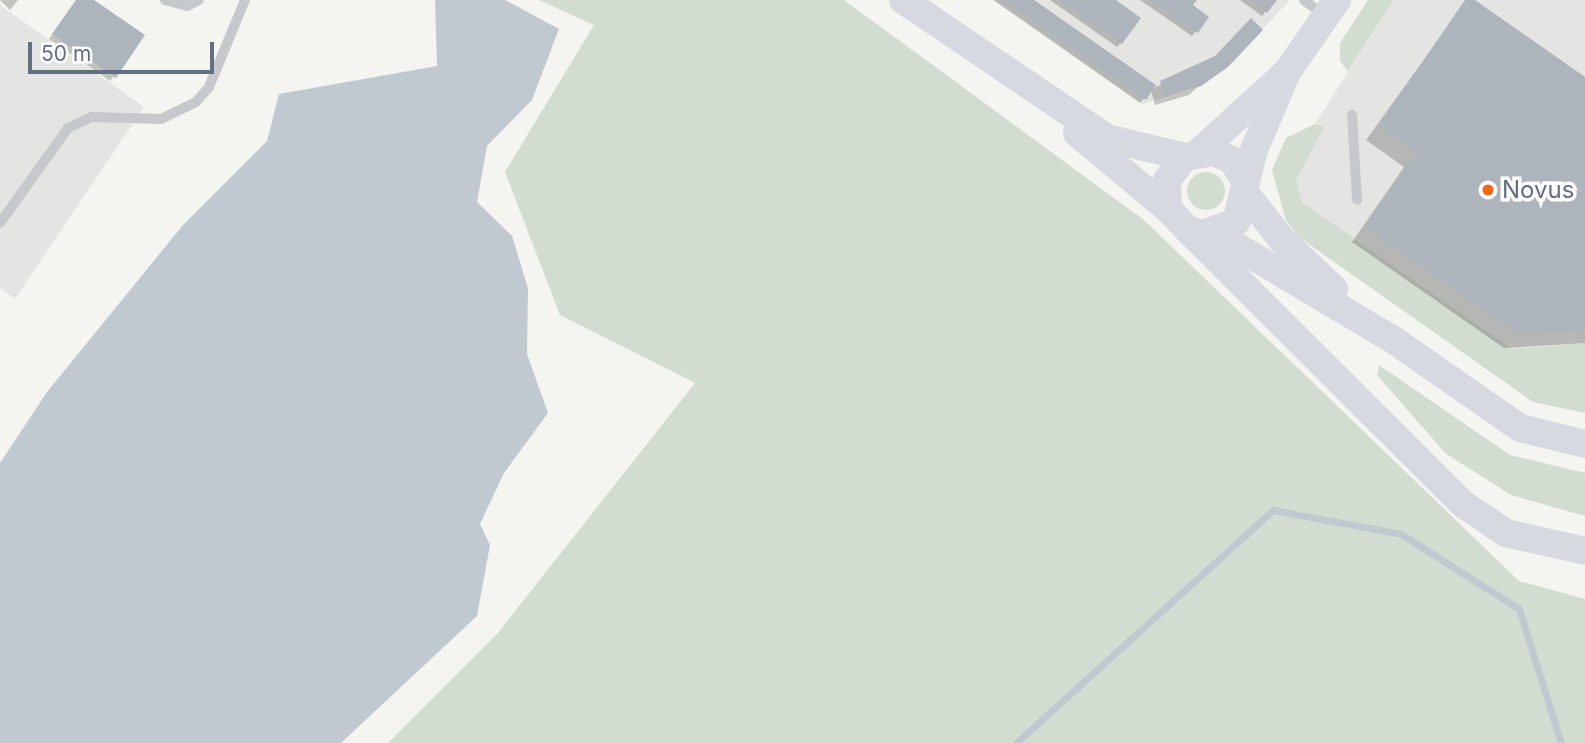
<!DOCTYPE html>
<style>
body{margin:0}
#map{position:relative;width:1585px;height:743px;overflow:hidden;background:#f4f5f0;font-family:Inter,sans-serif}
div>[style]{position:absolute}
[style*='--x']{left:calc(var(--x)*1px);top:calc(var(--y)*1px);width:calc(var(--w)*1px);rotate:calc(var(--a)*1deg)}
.built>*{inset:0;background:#e4e5e3}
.green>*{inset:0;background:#d3dcd0}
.round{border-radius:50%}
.water>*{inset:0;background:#c1c9d0}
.shadow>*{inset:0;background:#0003}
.stream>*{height:7px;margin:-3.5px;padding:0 3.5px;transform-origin:3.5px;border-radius:3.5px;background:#c1c9d0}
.building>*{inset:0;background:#aeb4bb}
.lane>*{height:10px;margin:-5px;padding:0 5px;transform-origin:5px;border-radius:5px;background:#c6c8cc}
.secondary>*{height:28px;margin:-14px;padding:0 14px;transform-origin:14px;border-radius:14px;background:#d6d9df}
.dots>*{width:19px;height:19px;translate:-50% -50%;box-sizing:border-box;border:4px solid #fff;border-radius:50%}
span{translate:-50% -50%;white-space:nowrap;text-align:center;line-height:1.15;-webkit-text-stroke:7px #fff;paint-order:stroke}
.poi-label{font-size:24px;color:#616f83}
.left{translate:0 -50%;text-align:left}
.scale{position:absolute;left:28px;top:42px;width:186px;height:32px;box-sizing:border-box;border:4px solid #616f83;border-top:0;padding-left:9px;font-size:21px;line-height:24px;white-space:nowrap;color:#616f83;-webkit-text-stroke:5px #fff;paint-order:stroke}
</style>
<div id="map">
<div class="built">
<i style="clip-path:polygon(995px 0,1290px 0,1227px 67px,1201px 86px,1143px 104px)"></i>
<i style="clip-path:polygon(1394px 0,1585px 0,1585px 343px,1513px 350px,1302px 202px,1296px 181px,1323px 127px,1315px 124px)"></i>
<i style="clip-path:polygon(0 5px,144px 107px,15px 299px,0 288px)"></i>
</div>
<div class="green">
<i style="clip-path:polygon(539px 0,844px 0,1144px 220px,1519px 581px,1585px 599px,1585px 743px,388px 743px,497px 634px,695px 383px,560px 315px,505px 172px,594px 25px)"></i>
<i style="clip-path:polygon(1368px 0,1394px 0,1348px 71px,1340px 61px,1340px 43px)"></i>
<i style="clip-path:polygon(1315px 124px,1324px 127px,1296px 181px,1302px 202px,1512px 349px,1585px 343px,1585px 413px,1533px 402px,1300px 238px,1286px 221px,1272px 170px,1286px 138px)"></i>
<i class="round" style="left:1187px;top:172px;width:38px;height:38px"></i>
<i style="clip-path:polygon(1379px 365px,1510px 455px,1585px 473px,1585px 516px,1511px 495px,1445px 453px,1377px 375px)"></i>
</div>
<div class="water">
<i style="clip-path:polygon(435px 0,505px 0,559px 29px,532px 100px,487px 146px,477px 202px,512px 236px,528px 288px,527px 354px,548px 413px,504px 473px,480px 524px,490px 545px,477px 616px,341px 743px,0 743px,0 463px,47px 392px,183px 225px,267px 141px,279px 94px,437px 66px)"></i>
</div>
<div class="shadow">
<i style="clip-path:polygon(0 0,18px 0,10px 10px)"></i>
<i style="clip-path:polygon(76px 0,91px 0,114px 76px,110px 81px,49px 39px)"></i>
<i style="clip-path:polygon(993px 0,1031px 0,1156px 87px,1251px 39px,1189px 95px,1155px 105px,1151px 90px,1140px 103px)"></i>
<i style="clip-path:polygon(1050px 0,1113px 0,1121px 43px,1117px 47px)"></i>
<i style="clip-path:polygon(1140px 0,1195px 0,1191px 5px,1207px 17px,1192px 36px)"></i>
<i style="clip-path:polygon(1240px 0,1274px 0,1262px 16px)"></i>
<i style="clip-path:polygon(1467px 0,1585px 79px,1585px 343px,1504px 348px,1352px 242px,1404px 167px,1366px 140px)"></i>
</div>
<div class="stream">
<i style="--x:1016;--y:743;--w:347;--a:-42.2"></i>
<i style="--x:1273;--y:510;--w:130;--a:10.6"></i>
<i style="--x:1401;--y:534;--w:140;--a:32.4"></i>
<i style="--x:1519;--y:609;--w:140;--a:72.6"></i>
</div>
<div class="building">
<i style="clip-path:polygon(76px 0,94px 0,145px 35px,116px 78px,52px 34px)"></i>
<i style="clip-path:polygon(1003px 0,1034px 0,1156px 85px,1146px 100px)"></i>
<i style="clip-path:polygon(1060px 0,1116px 0,1141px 18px,1122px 44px)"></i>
<i style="clip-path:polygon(1150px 0,1197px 0,1193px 5px,1209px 17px,1198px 33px)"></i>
<i style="clip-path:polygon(1250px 0,1277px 0,1267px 13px)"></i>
<i style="clip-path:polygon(1465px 0,1475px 0,1585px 77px,1585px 330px,1519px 335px,1365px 227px,1417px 152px,1379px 125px)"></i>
<i style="clip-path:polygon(1251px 18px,1263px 30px,1228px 67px,1201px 86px,1164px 96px,1160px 81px,1215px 56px)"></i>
</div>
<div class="lane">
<i style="--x:165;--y:0;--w:23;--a:15"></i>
<i style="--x:187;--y:6;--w:13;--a:-27"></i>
<i style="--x:1304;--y:0;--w:26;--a:37"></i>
<i style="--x:1352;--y:115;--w:85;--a:86.6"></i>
<i style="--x:0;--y:223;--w:117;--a:-54.4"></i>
<i style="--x:68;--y:128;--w:26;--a:-25"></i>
<i style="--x:92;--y:117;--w:69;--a:1.7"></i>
<i style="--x:161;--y:119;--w:39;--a:-26"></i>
<i style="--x:196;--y:102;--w:20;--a:-49"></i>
<i style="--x:209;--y:87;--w:94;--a:-67.5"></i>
</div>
<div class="secondary">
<i style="--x:903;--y:0;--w:246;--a:34.1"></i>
<i style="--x:1107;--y:138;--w:80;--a:13.7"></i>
<i style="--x:1077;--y:133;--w:119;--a:39.9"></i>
<i style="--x:1199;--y:152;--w:119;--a:-42.3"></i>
<i style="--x:1287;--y:72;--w:88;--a:-55.2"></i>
<i style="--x:1245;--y:181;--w:25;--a:-122"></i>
<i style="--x:1232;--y:160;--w:20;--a:-156"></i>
<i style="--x:1214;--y:152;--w:29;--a:170"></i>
<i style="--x:1185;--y:157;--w:29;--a:128"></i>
<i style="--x:1167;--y:180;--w:29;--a:88"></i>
<i style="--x:1168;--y:209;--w:29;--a:46"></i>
<i style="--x:1188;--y:230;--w:15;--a:16"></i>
<i style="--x:1202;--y:234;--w:36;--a:-19"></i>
<i style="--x:1236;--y:222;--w:74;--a:-76"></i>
<i style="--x:1254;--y:150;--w:85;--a:-67.1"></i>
<i style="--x:1247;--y:195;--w:56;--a:52.3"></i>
<i style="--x:1281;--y:239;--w:73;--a:43.3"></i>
<i style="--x:1188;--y:230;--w:388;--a:44.9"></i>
<i style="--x:1463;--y:504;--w:52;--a:34"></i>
<i style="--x:1506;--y:533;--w:81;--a:12.8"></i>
<i style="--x:1214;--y:233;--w:211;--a:30.8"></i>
<i style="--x:1395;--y:341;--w:152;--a:34.8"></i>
<i style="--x:1520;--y:428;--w:67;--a:13.8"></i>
</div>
<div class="dots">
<i style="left:1488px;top:190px;background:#f06a15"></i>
</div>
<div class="poi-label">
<span class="left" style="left:1502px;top:190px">Novus</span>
</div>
<div class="scale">50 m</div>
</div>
